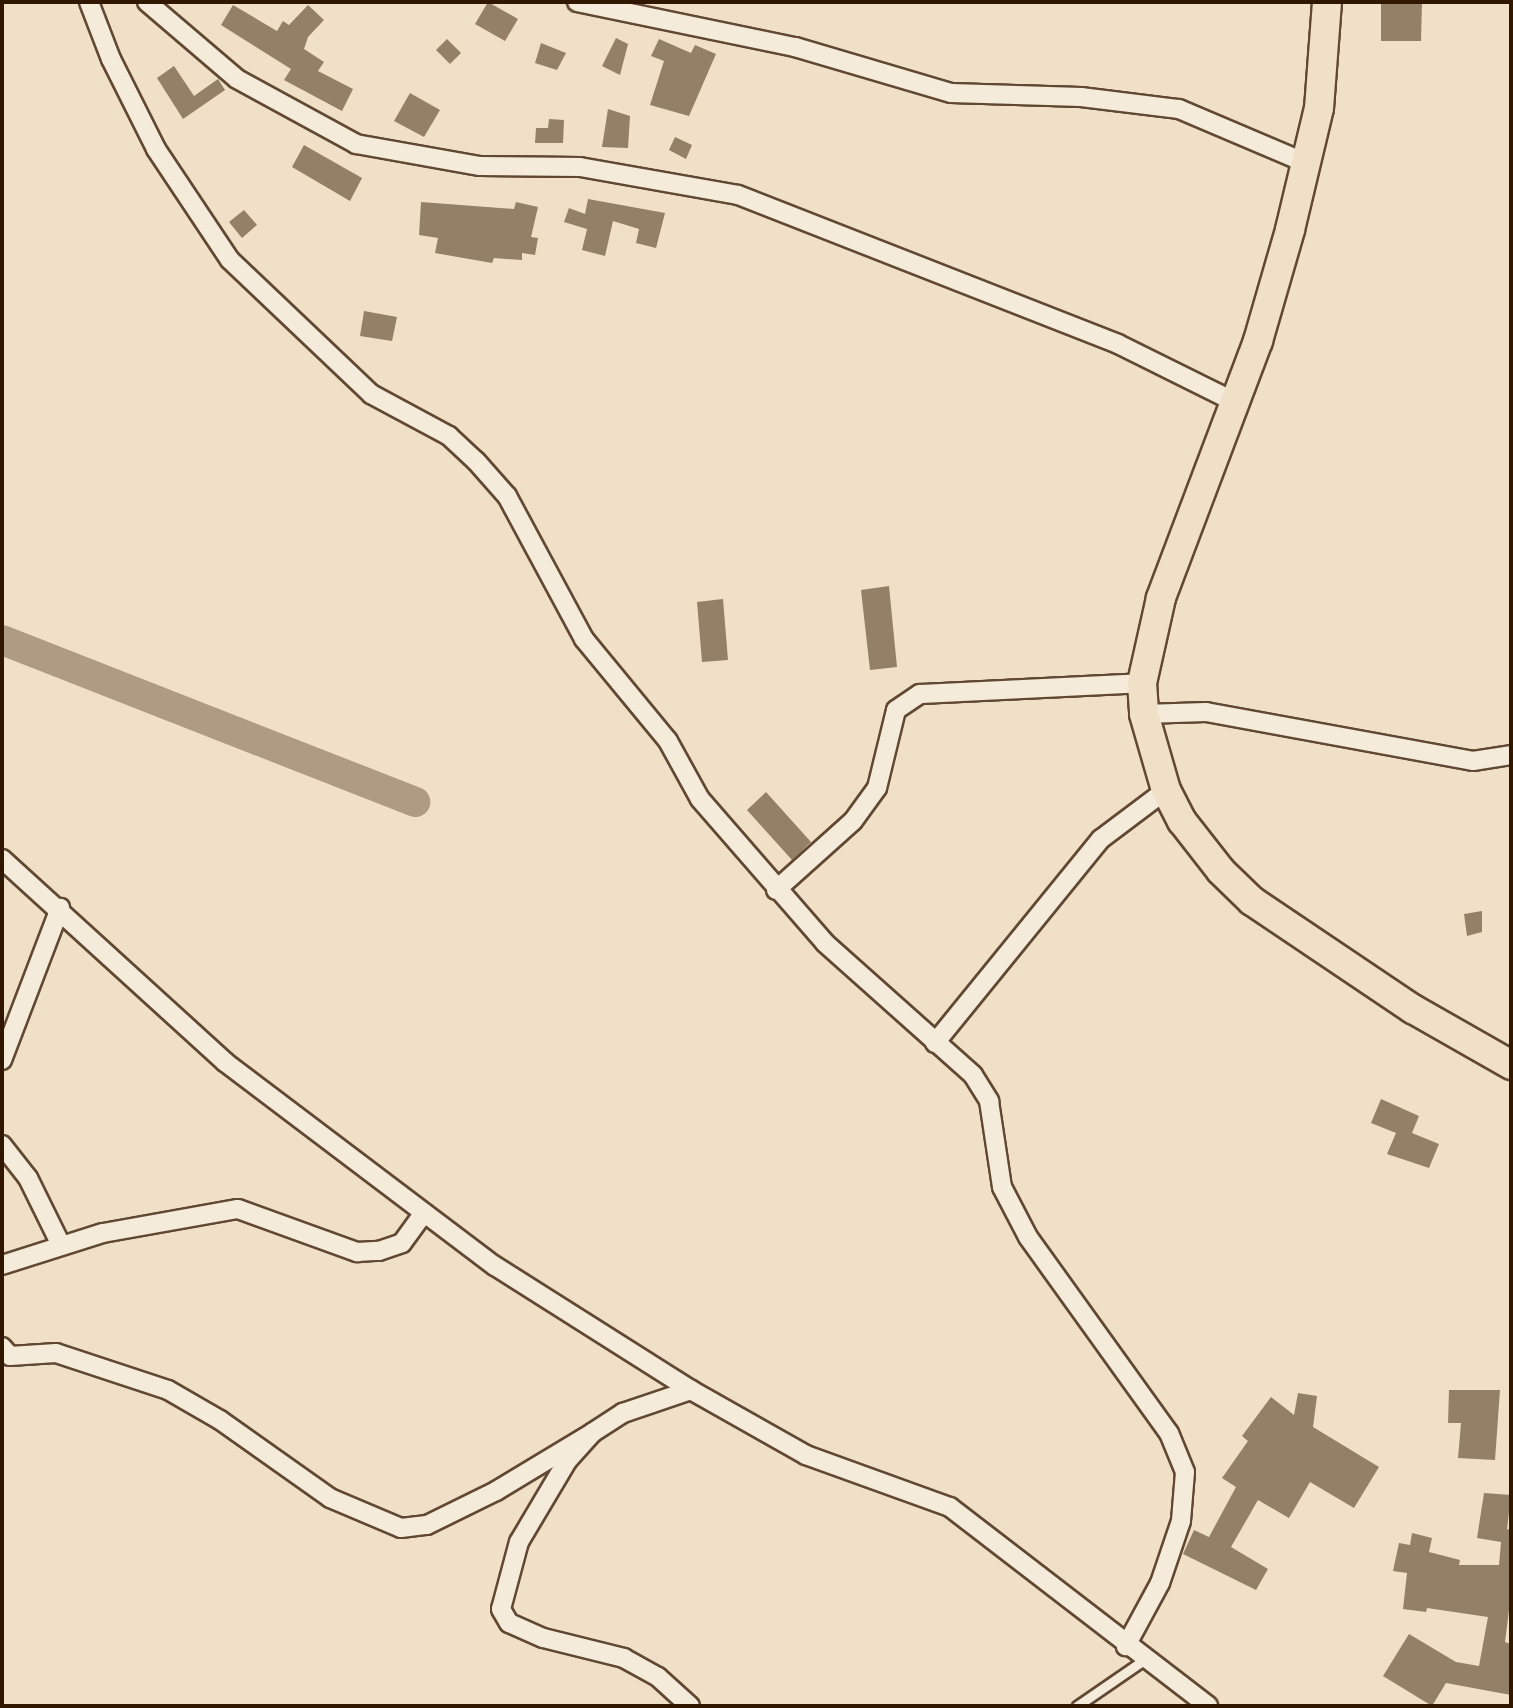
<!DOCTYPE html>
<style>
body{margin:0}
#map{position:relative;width:1513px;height:1708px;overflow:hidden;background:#f0e0c7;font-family:"IM FELL Double Pica",serif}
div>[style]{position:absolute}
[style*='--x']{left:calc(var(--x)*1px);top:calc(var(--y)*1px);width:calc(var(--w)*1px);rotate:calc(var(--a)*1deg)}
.river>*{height:30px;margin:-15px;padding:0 15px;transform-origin:15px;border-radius:15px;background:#af9b83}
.building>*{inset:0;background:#947f67}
.roads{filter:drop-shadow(2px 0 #614832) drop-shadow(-2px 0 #614832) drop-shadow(0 2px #614832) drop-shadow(0 -2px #614832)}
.service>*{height:9px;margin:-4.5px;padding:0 4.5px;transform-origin:4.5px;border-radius:4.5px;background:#f5ebdb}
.minor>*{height:18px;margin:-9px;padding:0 9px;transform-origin:9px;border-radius:9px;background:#f5ebdb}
.primary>*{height:28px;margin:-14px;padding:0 14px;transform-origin:14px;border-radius:14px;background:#f0e0c7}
span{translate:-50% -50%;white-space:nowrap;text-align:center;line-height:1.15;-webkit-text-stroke:5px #f5ebdb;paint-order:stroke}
.frame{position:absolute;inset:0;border:4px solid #311600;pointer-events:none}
</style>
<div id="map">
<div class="river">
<i style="--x:2;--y:640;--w:444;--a:21.4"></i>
</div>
<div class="building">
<i style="clip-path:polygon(488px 2px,518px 19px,505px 41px,475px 24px)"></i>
<i style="clip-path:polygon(1381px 2px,1422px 2px,1421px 41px,1381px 41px)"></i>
<i style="clip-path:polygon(233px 5px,277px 31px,283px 21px,289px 25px,308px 5px,324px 20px,308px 37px,304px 49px,324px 62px,318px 71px,353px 89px,342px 111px,284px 80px,291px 69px,221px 25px)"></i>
<i style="clip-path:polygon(616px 38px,628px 44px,620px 75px,602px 66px)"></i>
<i style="clip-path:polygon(447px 39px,461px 53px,450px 64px,436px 50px)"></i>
<i style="clip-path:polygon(659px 39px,691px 53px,695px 45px,716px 54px,689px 116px,650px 105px,664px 61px,651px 56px)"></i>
<i style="clip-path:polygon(541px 43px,566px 53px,557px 70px,535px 63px)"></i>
<i style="clip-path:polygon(174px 66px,194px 96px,218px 79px,225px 90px,183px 119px,157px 78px)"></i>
<i style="clip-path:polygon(410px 93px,440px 110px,424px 137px,394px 121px)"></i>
<i style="clip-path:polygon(608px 109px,630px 116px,628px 148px,602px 147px)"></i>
<i style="clip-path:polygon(549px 119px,564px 120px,563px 143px,535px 143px,536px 128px,548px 128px)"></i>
<i style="clip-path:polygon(675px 137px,692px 145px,686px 159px,669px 150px)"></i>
<i style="clip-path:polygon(304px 145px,362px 178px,350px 201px,292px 167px)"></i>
<i style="clip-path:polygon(588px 199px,665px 213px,656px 248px,636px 243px,639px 229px,613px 221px,605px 256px,582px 250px,587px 229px,564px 222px,569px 208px,585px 214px)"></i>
<i style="clip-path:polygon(421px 202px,514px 209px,516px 202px,538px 207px,531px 237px,538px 238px,535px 255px,522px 253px,522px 260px,494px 258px,492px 263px,435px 253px,438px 238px,419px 235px)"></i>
<i style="clip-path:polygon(244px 210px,257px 225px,242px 238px,229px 222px)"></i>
<i style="clip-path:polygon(364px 311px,397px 317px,392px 341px,360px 336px)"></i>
<i style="clip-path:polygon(889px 586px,897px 667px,870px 670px,861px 590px)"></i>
<i style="clip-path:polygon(723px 599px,728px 660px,702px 662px,697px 602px)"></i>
<i style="clip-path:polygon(766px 792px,811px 842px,792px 860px,747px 810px)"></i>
<i style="clip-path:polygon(1482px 911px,1482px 932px,1467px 936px,1464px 914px)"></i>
<i style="clip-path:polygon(1381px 1099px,1419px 1116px,1412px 1133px,1439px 1144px,1429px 1168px,1387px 1154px,1396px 1133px,1371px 1123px)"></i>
<i style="clip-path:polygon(1449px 1390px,1500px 1390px,1495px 1460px,1458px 1458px,1461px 1423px,1448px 1423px)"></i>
<i style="clip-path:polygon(1298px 1393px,1317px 1396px,1313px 1427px,1379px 1467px,1354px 1508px,1310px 1482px,1289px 1518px,1258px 1500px,1231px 1547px,1268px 1569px,1256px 1590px,1183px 1554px,1194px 1530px,1209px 1537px,1236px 1487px,1222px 1478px,1248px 1441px,1242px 1436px,1271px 1397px,1294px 1415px)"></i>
<i style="clip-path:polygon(1484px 1493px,1511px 1495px,1507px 1529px,1511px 1530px,1511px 1594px,1505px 1642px,1511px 1644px,1511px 1695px,1446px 1683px,1432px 1706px,1383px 1676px,1409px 1634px,1456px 1662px,1479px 1666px,1488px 1617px,1427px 1608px,1426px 1612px,1403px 1609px,1407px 1573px,1393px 1571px,1399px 1543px,1410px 1545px,1412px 1533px,1432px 1538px,1429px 1552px,1460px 1560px,1459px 1565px,1499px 1565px,1501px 1542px,1477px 1538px)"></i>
</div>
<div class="roads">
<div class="service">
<i style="--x:1077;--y:1706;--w:81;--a:-34.5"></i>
</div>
<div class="minor">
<i style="--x:89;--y:2;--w:61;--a:68.9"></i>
<i style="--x:111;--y:59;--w:101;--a:63.4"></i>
<i style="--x:156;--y:149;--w:133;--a:56.3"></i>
<i style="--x:230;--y:260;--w:195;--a:43.5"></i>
<i style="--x:371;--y:394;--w:89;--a:28.3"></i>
<i style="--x:449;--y:436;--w:37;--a:43"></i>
<i style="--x:476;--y:461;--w:47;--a:48.5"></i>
<i style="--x:507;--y:496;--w:162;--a:61.7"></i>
<i style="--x:584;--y:639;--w:132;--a:50.5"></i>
<i style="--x:668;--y:741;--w:66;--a:61.1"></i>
<i style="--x:700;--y:799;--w:191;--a:49"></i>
<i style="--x:825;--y:943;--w:198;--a:41.7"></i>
<i style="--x:973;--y:1075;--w:31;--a:58"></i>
<i style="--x:989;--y:1101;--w:87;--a:81.4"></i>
<i style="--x:1002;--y:1187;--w:56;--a:62.5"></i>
<i style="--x:1028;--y:1237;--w:241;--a:54.3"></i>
<i style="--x:1169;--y:1433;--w:42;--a:67.7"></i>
<i style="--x:1185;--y:1472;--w:49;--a:94.7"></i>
<i style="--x:1181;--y:1521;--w:65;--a:108.7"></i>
<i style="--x:1160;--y:1583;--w:72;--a:118.4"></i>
<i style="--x:147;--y:2;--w:118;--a:40.5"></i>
<i style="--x:237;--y:79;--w:136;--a:28.6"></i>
<i style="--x:356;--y:144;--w:126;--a:10.1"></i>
<i style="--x:480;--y:166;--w:100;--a:0.6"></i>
<i style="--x:580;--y:167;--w:160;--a:10"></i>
<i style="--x:738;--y:195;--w:408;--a:21.4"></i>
<i style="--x:1118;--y:344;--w:133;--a:26.4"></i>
<i style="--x:577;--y:2;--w:223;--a:11.7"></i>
<i style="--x:795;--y:47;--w:163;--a:16.4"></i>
<i style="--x:951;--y:93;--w:130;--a:1.8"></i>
<i style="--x:1081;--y:97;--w:99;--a:7"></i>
<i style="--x:1179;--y:109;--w:138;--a:23"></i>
<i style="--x:1144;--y:714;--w:62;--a:-1.8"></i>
<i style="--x:1206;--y:712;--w:271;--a:10.4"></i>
<i style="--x:1473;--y:761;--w:38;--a:-9"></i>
<i style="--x:2;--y:859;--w:302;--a:42.3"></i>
<i style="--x:225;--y:1062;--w:338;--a:37.1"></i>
<i style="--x:495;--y:1266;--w:232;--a:32.3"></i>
<i style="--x:691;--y:1390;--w:132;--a:29.5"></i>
<i style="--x:806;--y:1455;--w:153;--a:19.9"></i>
<i style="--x:950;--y:1507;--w:326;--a:37.6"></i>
<i style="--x:776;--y:890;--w:103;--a:-41.9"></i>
<i style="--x:853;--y:821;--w:41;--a:-54"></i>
<i style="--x:877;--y:788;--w:80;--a:-76.3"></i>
<i style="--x:896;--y:710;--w:29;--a:-34"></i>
<i style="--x:920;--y:694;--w:222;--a:-2.8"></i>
<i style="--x:935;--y:1043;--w:263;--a:-50.9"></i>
<i style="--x:1101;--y:839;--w:81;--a:-37"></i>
<i style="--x:2;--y:1060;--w:163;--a:-69.1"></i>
<i style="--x:2;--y:1145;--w:42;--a:51.8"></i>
<i style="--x:28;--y:1178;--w:75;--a:63.8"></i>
<i style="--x:2;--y:1265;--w:106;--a:-17.6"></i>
<i style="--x:103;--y:1233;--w:137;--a:-10.1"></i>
<i style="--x:238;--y:1209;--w:127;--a:19.9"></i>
<i style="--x:357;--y:1252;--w:22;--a:-3"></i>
<i style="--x:379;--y:1251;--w:24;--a:-19"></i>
<i style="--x:402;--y:1243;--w:36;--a:-54"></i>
<i style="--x:2;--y:1347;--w:12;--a:48"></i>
<i style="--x:10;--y:1356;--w:46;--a:-3.7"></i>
<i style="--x:56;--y:1353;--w:118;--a:18.3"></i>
<i style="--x:168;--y:1390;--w:60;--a:30"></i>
<i style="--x:220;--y:1420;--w:135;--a:35.3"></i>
<i style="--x:330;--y:1498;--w:77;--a:22.9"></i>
<i style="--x:401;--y:1528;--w:26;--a:-7"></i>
<i style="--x:427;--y:1525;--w:77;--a:-26.2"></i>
<i style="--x:496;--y:1491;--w:112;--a:-31.1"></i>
<i style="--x:690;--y:1706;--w:43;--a:-137.8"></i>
<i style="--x:658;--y:1677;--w:39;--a:-151"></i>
<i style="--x:624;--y:1658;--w:83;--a:-166.1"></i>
<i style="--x:543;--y:1638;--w:37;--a:-156"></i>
<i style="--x:509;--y:1623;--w:16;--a:-120"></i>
<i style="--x:501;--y:1609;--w:69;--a:-75"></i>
<i style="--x:519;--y:1542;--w:94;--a:-59.3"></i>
<i style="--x:567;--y:1461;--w:38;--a:-48"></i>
<i style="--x:592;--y:1433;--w:37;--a:-33"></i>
<i style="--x:623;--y:1413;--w:72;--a:-18.7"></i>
</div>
<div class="primary">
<i style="--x:1327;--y:2;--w:106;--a:94.3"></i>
<i style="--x:1319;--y:108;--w:125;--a:103.4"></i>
<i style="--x:1290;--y:230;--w:116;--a:106.1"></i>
<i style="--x:1258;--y:341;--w:275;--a:110.7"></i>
<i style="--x:1161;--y:598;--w:87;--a:102.6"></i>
<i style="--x:1142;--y:683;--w:31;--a:86"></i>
<i style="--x:1144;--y:714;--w:79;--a:73.9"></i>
<i style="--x:1166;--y:790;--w:35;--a:63"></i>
<i style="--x:1182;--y:821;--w:63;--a:52"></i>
<i style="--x:1221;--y:871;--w:43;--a:44.1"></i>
<i style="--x:1252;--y:901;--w:194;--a:33.9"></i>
<i style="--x:1413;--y:1009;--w:113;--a:29.7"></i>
</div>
</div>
<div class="frame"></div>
</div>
